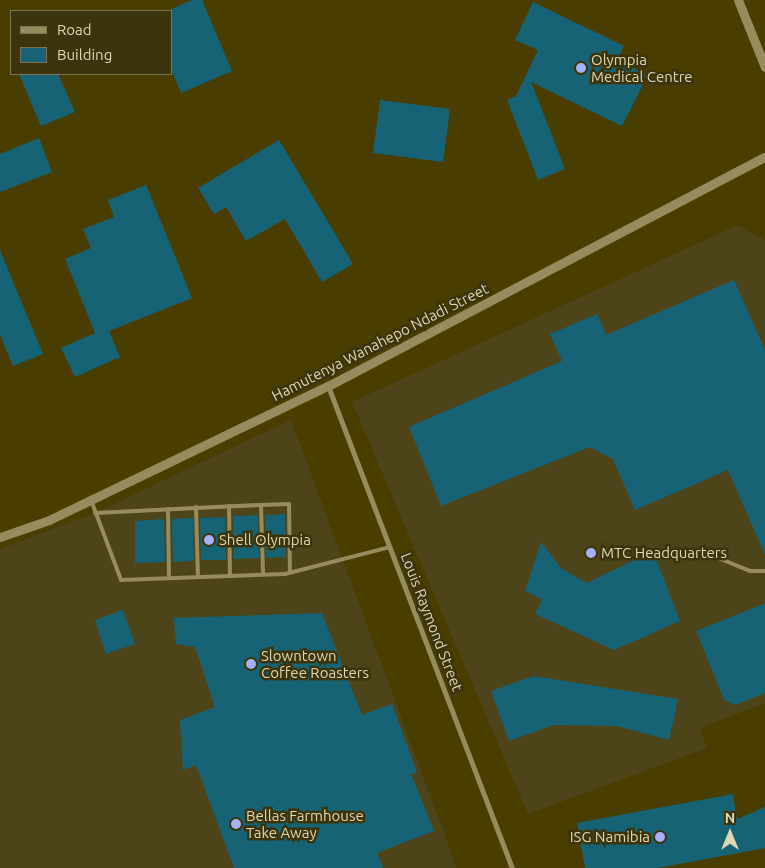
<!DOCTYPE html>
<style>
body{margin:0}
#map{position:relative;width:765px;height:868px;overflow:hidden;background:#493e00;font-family:Ubuntu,sans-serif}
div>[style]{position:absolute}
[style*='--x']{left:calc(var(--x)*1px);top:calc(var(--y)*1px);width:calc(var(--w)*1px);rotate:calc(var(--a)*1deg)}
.built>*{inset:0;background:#4e4419}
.building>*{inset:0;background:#166375}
.service>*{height:4px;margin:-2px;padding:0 2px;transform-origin:2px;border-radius:2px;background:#968c5d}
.minor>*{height:5px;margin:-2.5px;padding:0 2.5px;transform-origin:2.5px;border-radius:2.5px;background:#968c5d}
.tertiary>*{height:9px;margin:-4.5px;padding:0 4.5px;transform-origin:4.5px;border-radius:4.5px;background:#968c5d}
.dots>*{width:14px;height:14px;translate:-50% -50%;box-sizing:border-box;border:2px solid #3c340c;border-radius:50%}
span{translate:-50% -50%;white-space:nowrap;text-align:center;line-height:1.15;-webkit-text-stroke:5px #3c340c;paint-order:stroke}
.poi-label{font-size:15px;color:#ded7b3}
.left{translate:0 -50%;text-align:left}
.right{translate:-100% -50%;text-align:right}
.street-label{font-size:15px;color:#ded7b3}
.legend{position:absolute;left:10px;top:10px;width:162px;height:65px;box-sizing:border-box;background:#3c340c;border:1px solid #7d754f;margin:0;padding:6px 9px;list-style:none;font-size:15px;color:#ded7b3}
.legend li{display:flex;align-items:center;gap:10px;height:25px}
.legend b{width:25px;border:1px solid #7d754f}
.north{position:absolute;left:705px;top:808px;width:50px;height:50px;-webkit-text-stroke:4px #3c340c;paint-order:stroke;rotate:0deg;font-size:14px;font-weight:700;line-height:20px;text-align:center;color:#ded7b3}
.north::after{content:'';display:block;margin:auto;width:18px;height:22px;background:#ded7b3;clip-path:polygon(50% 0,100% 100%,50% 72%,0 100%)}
</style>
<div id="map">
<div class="built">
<i style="clip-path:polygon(738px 225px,765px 240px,765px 703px,700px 728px,707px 748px,528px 814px,352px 402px)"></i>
<i style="clip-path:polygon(291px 420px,457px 868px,0 868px,0 549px,95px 513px)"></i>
</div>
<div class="building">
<i style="clip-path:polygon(192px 0,202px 0,232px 71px,181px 93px,171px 69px,171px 9px)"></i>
<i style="clip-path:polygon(533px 2px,624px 46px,617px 60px,648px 75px,622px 126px,531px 82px,565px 169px,538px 180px,507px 100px,516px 96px,538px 50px,515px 40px)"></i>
<i style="clip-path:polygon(19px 74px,58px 74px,75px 112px,41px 126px)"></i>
<i style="clip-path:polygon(380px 100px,450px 109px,443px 162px,373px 153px)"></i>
<i style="clip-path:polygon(39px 138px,52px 172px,0 192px,0 154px)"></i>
<i style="clip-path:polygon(279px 140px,353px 264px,322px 282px,285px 219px,246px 241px,226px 207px,214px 214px,198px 188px)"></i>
<i style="clip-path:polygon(146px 185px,192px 298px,109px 331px,120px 357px,75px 377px,61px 348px,95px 333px,65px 259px,91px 248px,83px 229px,114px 217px,108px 200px)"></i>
<i style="clip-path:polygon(0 250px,43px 354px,13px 366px,0 335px)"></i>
<i style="clip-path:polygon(734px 280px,765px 350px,765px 555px,728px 470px,635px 510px,613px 459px,590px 447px,441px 506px,409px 427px,562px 361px,550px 334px,597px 314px,606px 335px)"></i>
<i style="clip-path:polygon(285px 514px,286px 557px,266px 558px,265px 515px)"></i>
<i style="clip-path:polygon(258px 515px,259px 558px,234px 559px,233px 516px)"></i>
<i style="clip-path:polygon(225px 517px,226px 560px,201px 560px,200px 518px)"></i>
<i style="clip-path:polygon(193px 518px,194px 561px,173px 562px,172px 519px)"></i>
<i style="clip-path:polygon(164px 519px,165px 562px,135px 563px,135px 521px)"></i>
<i style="clip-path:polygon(541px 542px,562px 569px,587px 583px,653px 551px,680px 621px,614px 650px,535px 614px,542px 599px,525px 591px)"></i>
<i style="clip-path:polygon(765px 603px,765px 693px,735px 705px,724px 700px,696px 631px)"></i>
<i style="clip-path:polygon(123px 610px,135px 644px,106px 654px,95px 620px)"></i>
<i style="clip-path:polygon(322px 613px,362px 715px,392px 704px,417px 772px,411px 774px,434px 831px,377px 853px,383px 868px,234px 868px,196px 765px,183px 770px,180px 720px,215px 707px,195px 647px,176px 644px,174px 618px)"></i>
<i style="clip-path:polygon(534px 676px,678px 699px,669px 740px,617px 726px,554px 725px,509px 741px,491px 691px)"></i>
<i style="clip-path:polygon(733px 794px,737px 819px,765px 807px,765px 848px,657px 868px,585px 868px,577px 823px)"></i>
</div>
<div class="service">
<i style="--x:91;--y:500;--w:85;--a:69.4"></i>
<i style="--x:121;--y:580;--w:164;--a:-2.1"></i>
<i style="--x:285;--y:574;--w:108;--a:-14.4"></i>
<i style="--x:261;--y:505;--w:28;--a:-2"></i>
<i style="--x:289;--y:504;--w:68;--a:89.2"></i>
<i style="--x:229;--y:506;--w:70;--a:89.2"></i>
<i style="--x:196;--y:507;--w:70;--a:88.4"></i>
<i style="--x:168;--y:509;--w:68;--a:89.2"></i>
<i style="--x:95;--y:513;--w:166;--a:-2.8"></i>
<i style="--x:261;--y:505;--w:69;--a:88.3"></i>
<i style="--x:706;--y:553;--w:48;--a:22.2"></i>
<i style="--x:750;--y:571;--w:15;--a:0"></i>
</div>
<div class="minor">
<i style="--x:328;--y:386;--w:516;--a:69.11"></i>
</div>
<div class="tertiary">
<i style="--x:738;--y:0;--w:72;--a:68.1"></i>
<i style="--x:0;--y:537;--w:52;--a:-19.1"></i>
<i style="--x:49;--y:520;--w:310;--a:-25.7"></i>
<i style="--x:328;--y:386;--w:493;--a:-27.7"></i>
</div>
<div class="dots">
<i style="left:581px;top:68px;background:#a6b1fc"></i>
<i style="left:209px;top:540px;background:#a6b1fc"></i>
<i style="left:591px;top:553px;background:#a6b1fc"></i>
<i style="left:251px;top:664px;background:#a6b1fc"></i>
<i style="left:236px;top:824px;background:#a6b1fc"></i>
<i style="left:660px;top:837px;background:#a6b1fc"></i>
</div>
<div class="poi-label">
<span class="left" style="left:591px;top:68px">Olympia<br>Medical Centre</span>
<span class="left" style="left:219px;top:540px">Shell Olympia</span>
<span class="left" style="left:601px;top:553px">MTC Headquarters</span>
<span class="left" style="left:261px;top:664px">Slowntown<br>Coffee Roasters</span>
<span class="left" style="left:246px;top:824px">Bellas Farmhouse<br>Take Away</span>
<span class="right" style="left:650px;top:837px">ISG Namibia</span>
</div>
<div class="street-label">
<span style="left:380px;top:342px;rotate:-27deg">Hamutenya Wanahepo Ndadi Street</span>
<span style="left:432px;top:622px;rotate:69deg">Louis Raymond Street</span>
</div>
<ul class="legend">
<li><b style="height:6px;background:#968c5d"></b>Road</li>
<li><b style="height:14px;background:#166375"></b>Building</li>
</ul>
<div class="north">N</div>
</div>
